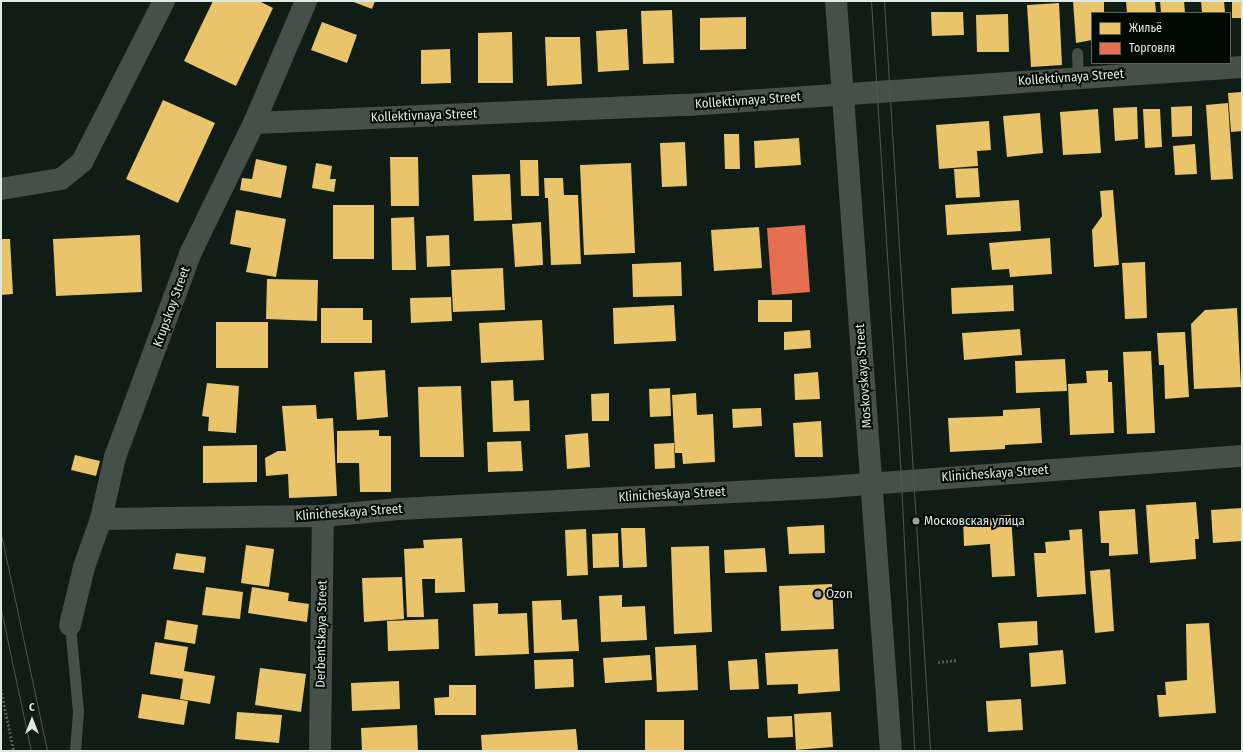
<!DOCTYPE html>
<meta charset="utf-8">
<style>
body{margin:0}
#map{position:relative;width:1243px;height:752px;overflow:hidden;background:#101c16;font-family:"Fira Sans Condensed",sans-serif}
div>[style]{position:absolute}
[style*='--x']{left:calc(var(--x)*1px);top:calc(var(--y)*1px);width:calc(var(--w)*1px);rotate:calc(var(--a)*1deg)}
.homes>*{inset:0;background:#e9c46a}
.shops>*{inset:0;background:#e76f51}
.path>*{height:2.5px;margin-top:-1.25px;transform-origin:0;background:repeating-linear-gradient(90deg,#4c5851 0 2px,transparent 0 4px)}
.service>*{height:11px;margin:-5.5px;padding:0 5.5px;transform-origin:5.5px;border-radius:5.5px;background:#445149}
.minor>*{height:22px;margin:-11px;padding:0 11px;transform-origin:11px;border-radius:11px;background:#445149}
.tertiary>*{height:22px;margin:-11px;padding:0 11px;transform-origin:11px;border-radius:11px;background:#445149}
.tram>*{height:1px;margin:-0.5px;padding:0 0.5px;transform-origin:0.5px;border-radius:0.5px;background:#4c5852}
.dots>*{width:11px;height:11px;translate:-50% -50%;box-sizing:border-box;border:2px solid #020905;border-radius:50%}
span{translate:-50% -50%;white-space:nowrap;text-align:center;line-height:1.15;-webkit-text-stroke:4px #020905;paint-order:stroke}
.street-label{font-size:13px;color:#dceae1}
.poi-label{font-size:13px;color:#dceae1}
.left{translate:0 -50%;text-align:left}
.frame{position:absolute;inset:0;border:2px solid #dceae1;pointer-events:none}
.legend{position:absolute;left:1091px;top:12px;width:140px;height:52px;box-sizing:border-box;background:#020905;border:1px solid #59635d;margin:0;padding:5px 7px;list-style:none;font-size:12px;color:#dceae1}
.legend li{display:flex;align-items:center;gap:8px;height:20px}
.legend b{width:20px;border:1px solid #59635d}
.north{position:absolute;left:12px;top:700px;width:40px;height:40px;-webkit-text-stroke:3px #020905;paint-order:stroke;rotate:0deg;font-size:11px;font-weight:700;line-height:16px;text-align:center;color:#dceae1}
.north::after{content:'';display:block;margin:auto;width:14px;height:18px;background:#dceae1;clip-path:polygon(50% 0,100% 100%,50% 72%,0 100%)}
</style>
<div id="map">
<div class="homes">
<i style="clip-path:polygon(213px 1px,259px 1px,273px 8px,236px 86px,184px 61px)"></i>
<i style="clip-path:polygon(351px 1px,375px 1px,372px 9px)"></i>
<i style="clip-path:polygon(1073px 1px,1104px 1px,1104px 13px,1092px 13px,1092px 40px,1076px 43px)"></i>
<i style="clip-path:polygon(1126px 1px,1155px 1px,1156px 13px,1127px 13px)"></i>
<i style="clip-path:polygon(1160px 1px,1184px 1px,1185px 13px,1161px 13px)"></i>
<i style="clip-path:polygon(1201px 1px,1224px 1px,1225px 13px,1202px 13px)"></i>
<i style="clip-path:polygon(1232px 1px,1242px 1px,1242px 18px,1232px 18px)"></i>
<i style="clip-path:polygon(1059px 3px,1062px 65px,1031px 67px,1027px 5px)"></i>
<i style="clip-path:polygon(672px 10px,674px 63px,643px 64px,641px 11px)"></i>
<i style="clip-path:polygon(931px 12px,963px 12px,964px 35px,932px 36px)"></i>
<i style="clip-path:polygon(1008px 14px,1009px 52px,977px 52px,976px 15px)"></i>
<i style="clip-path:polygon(746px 17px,746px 49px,700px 50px,700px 18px)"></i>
<i style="clip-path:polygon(322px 22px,357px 35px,347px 63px,311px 50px)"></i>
<i style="clip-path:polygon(627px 29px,629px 70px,598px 72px,596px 31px)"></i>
<i style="clip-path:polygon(512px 32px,513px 83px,478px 83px,478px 33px)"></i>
<i style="clip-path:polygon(545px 37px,580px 37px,582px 84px,547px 86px)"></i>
<i style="clip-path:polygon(450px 49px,451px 83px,421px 84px,421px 50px)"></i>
<i style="clip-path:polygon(1242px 92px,1242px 131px,1231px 132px,1228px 93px)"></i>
<i style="clip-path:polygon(163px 100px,215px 123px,178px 203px,126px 179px)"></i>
<i style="clip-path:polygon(1228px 103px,1233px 179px,1211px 180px,1206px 105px)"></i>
<i style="clip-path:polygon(1192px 106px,1192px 136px,1172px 137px,1171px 107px)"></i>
<i style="clip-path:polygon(1137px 107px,1138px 139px,1115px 141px,1113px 108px)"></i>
<i style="clip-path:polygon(1098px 109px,1101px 153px,1063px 155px,1060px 112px)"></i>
<i style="clip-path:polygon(1143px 109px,1160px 109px,1162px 147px,1145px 148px)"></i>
<i style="clip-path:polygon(1040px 113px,1043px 153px,1007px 157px,1003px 116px)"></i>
<i style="clip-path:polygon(989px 121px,991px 150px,977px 151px,978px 166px,939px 169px,936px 125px)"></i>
<i style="clip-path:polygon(724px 134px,739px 134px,740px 169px,725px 169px)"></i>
<i style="clip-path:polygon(799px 138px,801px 165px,755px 168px,754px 141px)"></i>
<i style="clip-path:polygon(685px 142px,687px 186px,662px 187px,660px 143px)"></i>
<i style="clip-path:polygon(1195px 144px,1197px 174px,1175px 175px,1173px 146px)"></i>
<i style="clip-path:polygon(390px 157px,418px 157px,419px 206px,391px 206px)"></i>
<i style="clip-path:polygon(256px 159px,287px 166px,281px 198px,240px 190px,242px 178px,252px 179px)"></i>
<i style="clip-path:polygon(520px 160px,538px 160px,539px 196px,521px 196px)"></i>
<i style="clip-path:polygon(316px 163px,332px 166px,330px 179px,336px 179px,334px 192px,312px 188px)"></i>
<i style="clip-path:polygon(631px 163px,635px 253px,584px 255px,580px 165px)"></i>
<i style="clip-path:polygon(978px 168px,980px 197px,956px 198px,954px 169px)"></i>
<i style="clip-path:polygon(510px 174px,512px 220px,474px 221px,472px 175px)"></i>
<i style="clip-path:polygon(544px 178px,563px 178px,564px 195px,578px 195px,581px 264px,551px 265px,548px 198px,545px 198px)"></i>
<i style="clip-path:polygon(1113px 190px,1119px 265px,1094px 267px,1092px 230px,1102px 216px,1100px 191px)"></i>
<i style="clip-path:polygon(1019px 200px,1021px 231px,947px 235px,945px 205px)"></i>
<i style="clip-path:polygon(333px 205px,374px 205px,374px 259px,333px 259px)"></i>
<i style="clip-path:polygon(236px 210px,286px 219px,276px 277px,246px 272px,251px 248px,230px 244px)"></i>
<i style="clip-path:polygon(414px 217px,416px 270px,392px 270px,391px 218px)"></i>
<i style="clip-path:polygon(541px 222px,543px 265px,515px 267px,512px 224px)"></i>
<i style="clip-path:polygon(759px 227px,762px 268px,714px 271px,711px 230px)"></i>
<i style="clip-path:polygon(140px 235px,142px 292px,56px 296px,53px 239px)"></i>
<i style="clip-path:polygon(449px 235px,450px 266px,427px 267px,426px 236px)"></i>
<i style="clip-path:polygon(1050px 238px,1052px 274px,1010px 277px,1009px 269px,992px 270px,989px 243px)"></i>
<i style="clip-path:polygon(1px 239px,10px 239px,13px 294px,1px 295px)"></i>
<i style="clip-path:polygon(681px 262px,682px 296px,633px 297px,632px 264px)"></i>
<i style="clip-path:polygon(1145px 262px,1147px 318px,1125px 319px,1122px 263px)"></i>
<i style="clip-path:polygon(503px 268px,505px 310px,453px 312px,451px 270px)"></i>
<i style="clip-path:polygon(267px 279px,318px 280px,317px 321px,266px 319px)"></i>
<i style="clip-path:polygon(1013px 285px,1014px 311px,952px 314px,951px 288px)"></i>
<i style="clip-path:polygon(451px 297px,452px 321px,411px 323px,410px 298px)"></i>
<i style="clip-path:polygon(758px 300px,792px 300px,792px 322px,758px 322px)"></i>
<i style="clip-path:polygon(674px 305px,676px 341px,614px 344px,613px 308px)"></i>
<i style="clip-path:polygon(321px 308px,363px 308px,363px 320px,372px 320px,372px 343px,321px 343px)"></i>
<i style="clip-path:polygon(1237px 308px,1241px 387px,1194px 389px,1191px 324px,1205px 310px)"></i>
<i style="clip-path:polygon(542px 320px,544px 360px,481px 363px,479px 323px)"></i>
<i style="clip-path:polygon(216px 322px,268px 322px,268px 368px,216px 368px)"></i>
<i style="clip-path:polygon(1020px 329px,1022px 355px,964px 360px,962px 333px)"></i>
<i style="clip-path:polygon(810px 330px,811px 348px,784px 350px,784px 332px)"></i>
<i style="clip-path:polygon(1185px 332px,1189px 397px,1165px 399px,1164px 365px,1159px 365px,1157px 333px)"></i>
<i style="clip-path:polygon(1151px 351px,1155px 433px,1127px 434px,1123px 352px)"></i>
<i style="clip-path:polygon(1065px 359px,1067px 391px,1016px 393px,1015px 361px)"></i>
<i style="clip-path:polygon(385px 370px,388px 417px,357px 420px,354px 372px)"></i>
<i style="clip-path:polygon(1108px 370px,1108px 382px,1112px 382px,1114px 433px,1070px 435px,1068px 384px,1087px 383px,1086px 371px)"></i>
<i style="clip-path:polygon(818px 372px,820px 399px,795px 400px,794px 374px)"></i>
<i style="clip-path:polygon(513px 380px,514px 401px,529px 400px,530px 431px,493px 432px,491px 381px)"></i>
<i style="clip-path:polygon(207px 383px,239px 386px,236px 433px,208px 431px,209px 417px,202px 416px)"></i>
<i style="clip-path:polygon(461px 386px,464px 457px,420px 457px,418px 387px)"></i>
<i style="clip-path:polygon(670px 388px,671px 416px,650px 417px,649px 389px)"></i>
<i style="clip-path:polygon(609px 393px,609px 421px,592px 421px,591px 394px)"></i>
<i style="clip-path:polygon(696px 393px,697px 415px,713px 414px,715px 462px,683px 464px,682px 453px,675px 453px,672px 395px)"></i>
<i style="clip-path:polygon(316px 405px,317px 419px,333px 418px,337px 496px,289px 498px,288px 474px,266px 476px,265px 458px,278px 451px,286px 451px,282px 406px)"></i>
<i style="clip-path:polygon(761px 408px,762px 426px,733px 428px,732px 409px)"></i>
<i style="clip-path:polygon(1040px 408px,1042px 443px,1005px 445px,1005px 449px,950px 452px,948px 418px,1003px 416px,1003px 410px)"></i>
<i style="clip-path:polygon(821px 421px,823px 457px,795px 457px,793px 423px)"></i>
<i style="clip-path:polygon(379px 430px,379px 436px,391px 436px,391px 492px,360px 492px,359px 463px,337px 463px,337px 431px)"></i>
<i style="clip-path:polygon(588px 433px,590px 467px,567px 469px,565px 435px)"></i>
<i style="clip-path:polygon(521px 441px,523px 471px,488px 472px,487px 442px)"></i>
<i style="clip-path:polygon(674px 443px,675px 468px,655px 469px,654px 444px)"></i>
<i style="clip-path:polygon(257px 445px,257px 482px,203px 483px,203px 446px)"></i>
<i style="clip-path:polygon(75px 455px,100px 461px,96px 476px,71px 470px)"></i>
<i style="clip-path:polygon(1196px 502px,1199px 539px,1195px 539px,1196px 559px,1150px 563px,1146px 505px)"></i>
<i style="clip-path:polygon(1242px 508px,1242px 541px,1213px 543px,1211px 510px)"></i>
<i style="clip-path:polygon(1135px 509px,1138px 554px,1109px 556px,1109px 543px,1101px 543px,1099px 511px)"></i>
<i style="clip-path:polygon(1011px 515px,1015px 576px,992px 577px,990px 544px,964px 546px,963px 518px)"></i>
<i style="clip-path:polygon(824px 525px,825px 553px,789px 554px,787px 527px)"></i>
<i style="clip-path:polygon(621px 528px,645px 528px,647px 567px,623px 568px)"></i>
<i style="clip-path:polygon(586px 529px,588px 575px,567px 576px,565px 530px)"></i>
<i style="clip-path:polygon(1082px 529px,1086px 594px,1037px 597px,1034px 553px,1046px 553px,1045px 542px,1070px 540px,1069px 530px)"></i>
<i style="clip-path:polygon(618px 533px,619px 567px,593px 568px,592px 534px)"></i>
<i style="clip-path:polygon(462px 538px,465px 592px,435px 593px,435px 579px,422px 579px,424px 617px,407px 617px,404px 549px,424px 548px,423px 540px)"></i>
<i style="clip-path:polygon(246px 545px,274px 549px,269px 587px,241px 583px)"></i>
<i style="clip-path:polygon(709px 546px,712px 632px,674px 634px,671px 547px)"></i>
<i style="clip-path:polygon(765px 548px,767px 572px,725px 573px,724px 550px)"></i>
<i style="clip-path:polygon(176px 553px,206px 557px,204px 573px,173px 569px)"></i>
<i style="clip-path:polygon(1110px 569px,1114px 631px,1095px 633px,1090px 571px)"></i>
<i style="clip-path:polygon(402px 577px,404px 619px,364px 622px,362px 578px)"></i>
<i style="clip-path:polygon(832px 584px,834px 629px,781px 631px,779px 586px)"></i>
<i style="clip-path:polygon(206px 587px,243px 592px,240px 619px,202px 615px)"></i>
<i style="clip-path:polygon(252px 587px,289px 593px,288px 601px,309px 604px,307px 622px,248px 613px)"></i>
<i style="clip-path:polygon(622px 595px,622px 607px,645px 606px,647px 640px,601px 642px,599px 596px)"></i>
<i style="clip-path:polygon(561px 600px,562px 620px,577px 619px,579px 651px,534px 653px,532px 601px)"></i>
<i style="clip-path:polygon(498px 603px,498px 614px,527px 613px,529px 654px,475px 656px,473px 604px)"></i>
<i style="clip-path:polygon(438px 619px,439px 649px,388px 651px,387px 621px)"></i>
<i style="clip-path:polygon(167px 620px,198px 625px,195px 644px,164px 639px)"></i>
<i style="clip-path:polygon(1037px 621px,1038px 645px,1000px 648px,998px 623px)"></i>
<i style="clip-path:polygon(1209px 623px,1216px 713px,1159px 717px,1157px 695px,1166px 695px,1165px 682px,1187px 680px,1186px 624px)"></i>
<i style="clip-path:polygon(155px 642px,188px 647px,184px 671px,215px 676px,210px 704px,180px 699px,183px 679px,150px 674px)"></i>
<i style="clip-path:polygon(696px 645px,698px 690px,657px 692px,655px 647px)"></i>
<i style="clip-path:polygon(838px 649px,840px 691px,798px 694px,798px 684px,767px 685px,765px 653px)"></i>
<i style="clip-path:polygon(1063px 650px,1066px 684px,1031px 687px,1029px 653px)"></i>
<i style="clip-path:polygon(650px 655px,652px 680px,605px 683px,603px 658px)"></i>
<i style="clip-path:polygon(573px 659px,574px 687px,535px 689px,534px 660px)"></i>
<i style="clip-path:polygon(757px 659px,759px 689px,730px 690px,728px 661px)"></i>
<i style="clip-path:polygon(260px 668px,306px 674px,301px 712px,255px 705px)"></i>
<i style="clip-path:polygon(399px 681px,400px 709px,352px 711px,351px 683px)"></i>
<i style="clip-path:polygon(449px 685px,476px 685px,476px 715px,435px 715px,434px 698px,449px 697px)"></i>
<i style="clip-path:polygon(142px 694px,188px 701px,184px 725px,138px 718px)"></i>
<i style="clip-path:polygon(1021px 699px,1023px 730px,988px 732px,986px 701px)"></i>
<i style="clip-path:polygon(237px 712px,282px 715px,279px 743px,235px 739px)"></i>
<i style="clip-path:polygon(831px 712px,833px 747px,796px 750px,794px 714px)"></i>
<i style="clip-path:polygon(792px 716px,793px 737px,768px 738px,767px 717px)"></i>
<i style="clip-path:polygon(645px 720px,684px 720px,684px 751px,645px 751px)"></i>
<i style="clip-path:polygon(417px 725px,418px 751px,362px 751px,361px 728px)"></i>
<i style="clip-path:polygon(576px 729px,578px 751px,482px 751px,481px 735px)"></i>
</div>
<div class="shops">
<i style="clip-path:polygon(805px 225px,810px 292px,772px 295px,767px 228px)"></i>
</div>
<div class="path">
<i style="--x:938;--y:662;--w:20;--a:-6"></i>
<i style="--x:1;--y:689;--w:63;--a:78.2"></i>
</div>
<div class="service">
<i style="--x:1077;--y:53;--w:25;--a:88"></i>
<i style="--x:70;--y:625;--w:86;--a:84.7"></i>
<i style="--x:78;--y:711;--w:40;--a:94.3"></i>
</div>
<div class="minor">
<i style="--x:254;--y:123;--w:434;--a:-2.4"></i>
<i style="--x:688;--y:105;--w:555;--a:-3.92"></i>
<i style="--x:1;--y:189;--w:61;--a:-9.5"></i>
<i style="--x:61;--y:179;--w:27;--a:-39"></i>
<i style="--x:82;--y:162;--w:181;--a:-63"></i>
<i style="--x:101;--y:519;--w:222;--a:-0.8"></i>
<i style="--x:323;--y:516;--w:76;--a:-5.3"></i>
<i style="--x:399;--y:509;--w:430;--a:-2.9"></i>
<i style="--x:828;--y:487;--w:415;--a:-4.3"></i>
<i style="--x:70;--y:625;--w:60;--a:-76.4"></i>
<i style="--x:84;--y:567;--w:51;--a:-70.5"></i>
<i style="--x:101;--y:519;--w:64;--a:-77.3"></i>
<i style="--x:115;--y:457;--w:219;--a:-69.7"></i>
<i style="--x:191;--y:252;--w:144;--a:-64"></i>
<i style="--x:254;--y:123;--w:133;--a:-66.9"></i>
<i style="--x:320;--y:751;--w:235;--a:-89.3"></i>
</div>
<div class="tertiary">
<i style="--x:836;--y:1;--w:752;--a:85.81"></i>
</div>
<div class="tram">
<i style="--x:871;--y:1;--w:481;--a:86.4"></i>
<i style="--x:901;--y:481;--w:270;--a:87.2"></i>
<i style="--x:884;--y:1;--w:751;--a:86.49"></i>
<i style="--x:1;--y:534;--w:222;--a:78"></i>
<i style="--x:1;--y:610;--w:144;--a:78"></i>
</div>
<div class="dots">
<i style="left:916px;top:521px;background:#95a29a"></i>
<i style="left:818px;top:594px;background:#95a29a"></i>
</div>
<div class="street-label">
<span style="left:1071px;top:78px;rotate:-4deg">Kollektivnaya Street</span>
<span style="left:748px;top:101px;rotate:-4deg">Kollektivnaya Street</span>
<span style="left:424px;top:116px;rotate:-2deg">Kollektivnaya Street</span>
<span style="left:172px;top:307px;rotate:-70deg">Krupskoy Street</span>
<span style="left:864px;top:376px;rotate:-94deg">Moskovskaya Street</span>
<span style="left:995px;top:474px;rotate:-4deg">Klinicheskaya Street</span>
<span style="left:672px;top:495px;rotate:-3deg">Klinicheskaya Street</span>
<span style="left:349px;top:513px;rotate:-4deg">Klinicheskaya Street</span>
<span style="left:322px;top:634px;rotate:-89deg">Derbentskaya Street</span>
</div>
<div class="poi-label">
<span class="left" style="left:924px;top:521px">Московская улица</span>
<span class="left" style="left:826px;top:594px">Ozon</span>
</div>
<div class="frame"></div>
<ul class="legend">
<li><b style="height:11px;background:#e9c46a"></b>Жильё</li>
<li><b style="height:11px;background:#e76f51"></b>Торговля</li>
</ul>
<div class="north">С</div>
</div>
